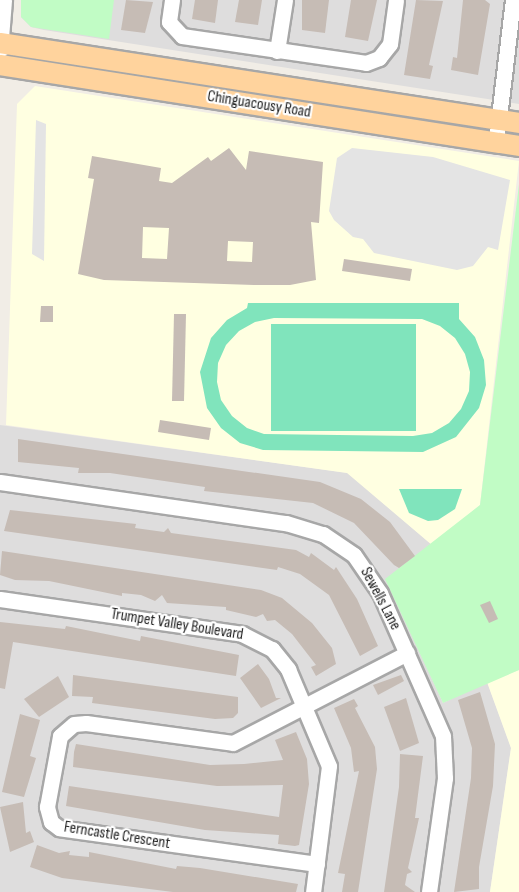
<!DOCTYPE html>
<style>
body{margin:0}
#map{position:relative;width:519px;height:892px;overflow:hidden;background:#f1ede6;font-family:"Sofia Sans Condensed",sans-serif}
div>[style]{position:absolute}
[style*='--x']{left:calc(var(--x)*1px);top:calc(var(--y)*1px);width:calc(var(--w)*1px);rotate:calc(var(--a)*1deg)}
.residential>*{inset:0;background:#dedddd}
.education>*{inset:0;background:#ffffe1}
.park>*{inset:0;background:#c1fcc5}
.pitch>*{inset:0;background:#80e4bc}
.parking>*{inset:0;background:#e4e4e4}
.building>*{inset:0;background:#c6bcb5}
.roads{filter:drop-shadow(2px 0 #a7a7a7) drop-shadow(-2px 0 #a7a7a7) drop-shadow(0 2px #a7a7a7) drop-shadow(0 -2px #a7a7a7)}
.minor>*{height:15px;margin:-7.5px;padding:0 7.5px;transform-origin:7.5px;border-radius:7.5px;background:#fff}
.major>*{height:20px;margin:-10px;padding:0 10px;transform-origin:10px;border-radius:10px;background:#ffd39d}
span{translate:-50% -50%;white-space:nowrap;text-align:center;line-height:1.15;-webkit-text-stroke:4.5px #fff;paint-order:stroke}
.street-label{font-size:16px;color:#202020}
</style>
<div id="map">
<div class="residential">
<i style="clip-path:polygon(21px 0,519px 0,519px 104px,44px 30px,31px 27px,21px 17px)"></i>
<i style="clip-path:polygon(0 425px,348px 473px,432px 545px,386px 579px,443px 703px,487px 682px,511px 748px,490px 892px,0 892px)"></i>
</div>
<div class="education">
<i style="clip-path:polygon(35px 86px,519px 161px,480px 505px,432px 545px,347px 473px,6px 425px,17px 104px)"></i>
<i style="clip-path:polygon(519px 670px,519px 892px,490px 892px,511px 748px,487px 682px)"></i>
</div>
<div class="park">
<i style="clip-path:polygon(21px 0,114px 0,109px 39px,31px 27px,21px 17px)"></i>
<i style="clip-path:polygon(519px 184px,519px 670px,443px 703px,385px 579px,480px 505px)"></i>
</div>
<div class="pitch">
<i style="clip-path:polygon(evenodd,248px 303px,459px 303px,459px 319px,475px 337px,484px 360px,486px 385px,479px 408px,456px 437px,423px 452px,263px 450px,240px 443px,221px 428px,207px 408px,200px 372px,211px 338px,227px 320px,247px 308px,248px 303px,274px 318px,422px 319px,440px 326px,455px 338px,465px 354px,470px 372px,469px 391px,461px 409px,449px 423px,432px 433px,413px 436px,264px 434px,247px 428px,232px 416px,221px 400px,217px 382px,218px 363px,226px 345px,239px 331px,255px 322px,274px 318px)"></i>
<i style="clip-path:polygon(271px 324px,416px 324px,416px 431px,271px 431px)"></i>
<i style="clip-path:polygon(399px 489px,462px 489px,455px 509px,438px 520px,428px 521px,409px 513px)"></i>
</div>
<div class="parking">
<i style="clip-path:polygon(36px 120px,46px 124px,44px 261px,32px 254px)"></i>
<i style="clip-path:polygon(352px 148px,433px 157px,510px 180px,498px 250px,488px 247px,473px 266px,457px 270px,374px 253px,363px 239px,353px 237px,334px 220px,329px 211px,337px 158px)"></i>
</div>
<div class="building">
<i style="clip-path:polygon(126px 0,153px 2px,145px 33px,121px 30px)"></i>
<i style="clip-path:polygon(195px 0,218px 0,215px 23px,192px 19px)"></i>
<i style="clip-path:polygon(239px 0,262px 0,258px 25px,235px 22px)"></i>
<i style="clip-path:polygon(302px 0,329px 0,325px 33px,302px 30px)"></i>
<i style="clip-path:polygon(351px 0,377px 0,368px 41px,345px 37px)"></i>
<i style="clip-path:polygon(416px 0,443px 1px,429px 65px,433px 66px,430px 79px,404px 75px)"></i>
<i style="clip-path:polygon(463px 0,485px 0,490px 4px,478px 75px,451px 70px,453px 57px,457px 58px)"></i>
<i style="clip-path:polygon(evenodd,229px 148px,246px 170px,249px 151px,323px 162px,319px 223px,311px 222px,316px 280px,290px 285px,254px 285px,104px 280px,78px 274px,94px 179px,88px 178px,92px 156px,161px 168px,159px 181px,172px 183px,208px 157px,211px 161px,229px 148px,143px 227px,169px 228px,167px 259px,142px 258px,143px 227px,229px 148px,228px 241px,253px 242px,252px 262px,227px 261px,228px 241px)"></i>
<i style="clip-path:polygon(344px 259px,412px 269px,410px 281px,342px 271px)"></i>
<i style="clip-path:polygon(41px 306px,53px 306px,53px 322px,40px 322px)"></i>
<i style="clip-path:polygon(174px 314px,186px 314px,184px 401px,172px 401px)"></i>
<i style="clip-path:polygon(160px 420px,211px 428px,209px 440px,158px 432px)"></i>
<i style="clip-path:polygon(18px 439px,320px 482px,361px 499px,390px 522px,415px 556px,399px 568px,394px 565px,354px 523px,313px 503px,204px 491px,205px 487px,110px 473px,78px 473px,79px 468px,18px 462px)"></i>
<i style="clip-path:polygon(10px 510px,136px 524px,135px 528px,164px 532px,168px 528px,171px 533px,296px 550px,309px 557px,311px 553px,334px 570px,336px 567px,357px 599px,378px 646px,360px 656px,329px 595px,300px 574px,278px 567px,277px 570px,4px 531px)"></i>
<i style="clip-path:polygon(2px 551px,261px 590px,282px 598px,312px 623px,332px 648px,336px 664px,316px 676px,311px 667px,316px 665px,292px 634px,275px 620px,267px 621px,263px 614px,256px 617px,226px 610px,226px 607px,167px 603px,162px 595px,155px 601px,141px 595px,122px 593px,122px 596px,49px 581px,15px 580px,0 575px)"></i>
<i style="clip-path:polygon(490px 601px,498px 619px,489px 623px,480px 605px)"></i>
<i style="clip-path:polygon(0 622px,65px 629px,66px 626px,140px 641px,141px 636px,239px 655px,236px 676px,13px 642px,5px 689px,0 688px)"></i>
<i style="clip-path:polygon(258px 664px,269px 679px,276px 698px,281px 698px,261px 708px,240px 678px)"></i>
<i style="clip-path:polygon(73px 675px,238px 697px,238px 713px,233px 718px,215px 719px,92px 703px,93px 697px,72px 696px)"></i>
<i style="clip-path:polygon(401px 675px,404px 681px,378px 695px,373px 685px)"></i>
<i style="clip-path:polygon(58px 676px,69px 697px,39px 717px,24px 699px)"></i>
<i style="clip-path:polygon(480px 692px,495px 744px,493px 786px,479px 867px,479px 889px,454px 892px,471px 778px,472px 748px,458px 700px)"></i>
<i style="clip-path:polygon(406px 698px,419px 743px,400px 751px,384px 707px)"></i>
<i style="clip-path:polygon(354px 699px,358px 706px,355px 708px,375px 747px,377px 769px,358px 892px,342px 892px,345px 874px,338px 873px,359px 771px,354px 772px,351px 748px,334px 708px)"></i>
<i style="clip-path:polygon(20px 714px,40px 720px,30px 756px,36px 758px,24px 797px,2px 792px)"></i>
<i style="clip-path:polygon(296px 732px,307px 759px,309px 784px,299px 845px,295px 846px,278px 844px,279px 835px,205px 830px,66px 806px,69px 786px,279px 817px,283px 785px,217px 786px,73px 767px,74px 752px,76px 744px,210px 765px,244px 764px,283px 760px,275px 740px)"></i>
<i style="clip-path:polygon(400px 754px,423px 756px,415px 818px,419px 818px,408px 868px,412px 872px,407px 874px,405px 885px,415px 892px,384px 892px,399px 787px)"></i>
<i style="clip-path:polygon(23px 802px,26px 833px,30px 831px,34px 842px,10px 852px,0 807px)"></i>
<i style="clip-path:polygon(37px 845px,59px 853px,70px 851px,69px 855px,89px 857px,89px 852px,176px 869px,177px 866px,200px 868px,298px 884px,296px 892px,173px 892px,62px 878px,30px 867px)"></i>
</div>
<div class="roads">
<div class="minor">
<i style="--x:172;--y:0;--w:22;--a:98"></i>
<i style="--x:169;--y:22;--w:19;--a:47"></i>
<i style="--x:182;--y:36;--w:186;--a:8.3"></i>
<i style="--x:366;--y:63;--w:14;--a:-21"></i>
<i style="--x:379;--y:58;--w:18;--a:-52"></i>
<i style="--x:390;--y:44;--w:44;--a:-82.2"></i>
<i style="--x:0;--y:50;--w:50;--a:-85.4"></i>
<i style="--x:277;--y:51;--w:52;--a:-81.1"></i>
<i style="--x:496;--y:142;--w:143;--a:-83.2"></i>
<i style="--x:0;--y:482;--w:289;--a:8.2"></i>
<i style="--x:286;--y:523;--w:39;--a:17"></i>
<i style="--x:323;--y:534;--w:37;--a:34"></i>
<i style="--x:354;--y:555;--w:46;--a:55.6"></i>
<i style="--x:380;--y:593;--w:156;--a:66.2"></i>
<i style="--x:443;--y:736;--w:42;--a:87.3"></i>
<i style="--x:445;--y:778;--w:115;--a:98"></i>
<i style="--x:0;--y:599;--w:245;--a:8.2"></i>
<i style="--x:242;--y:634;--w:34;--a:27"></i>
<i style="--x:272;--y:649;--w:26;--a:51"></i>
<i style="--x:288;--y:669;--w:105;--a:67.1"></i>
<i style="--x:329;--y:766;--w:127;--a:97.2"></i>
<i style="--x:317;--y:864;--w:260;--a:-172.1"></i>
<i style="--x:59;--y:828;--w:10;--a:-143"></i>
<i style="--x:51;--y:822;--w:16;--a:-105"></i>
<i style="--x:47;--y:807;--w:72;--a:-79.6"></i>
<i style="--x:60;--y:736;--w:18;--a:-41"></i>
<i style="--x:74;--y:724;--w:12;--a:-5"></i>
<i style="--x:86;--y:723;--w:148;--a:7.7"></i>
<i style="--x:233;--y:743;--w:196;--a:-27.3"></i>
</div>
<div class="major">
<i style="--x:0;--y:43;--w:525;--a:8.76"></i>
<i style="--x:0;--y:65;--w:525;--a:8.87"></i>
</div>
</div>
<div class="street-label">
<span style="left:259px;top:105px;rotate:9deg">Chinguacousy Road</span>
<span style="left:380px;top:599px;rotate:62deg">Sewells Lane</span>
<span style="left:177px;top:625px;rotate:9deg">Trumpet Valley Boulevard</span>
<span style="left:117px;top:836px;rotate:9deg">Ferncastle Crescent</span>
</div>
</div>
